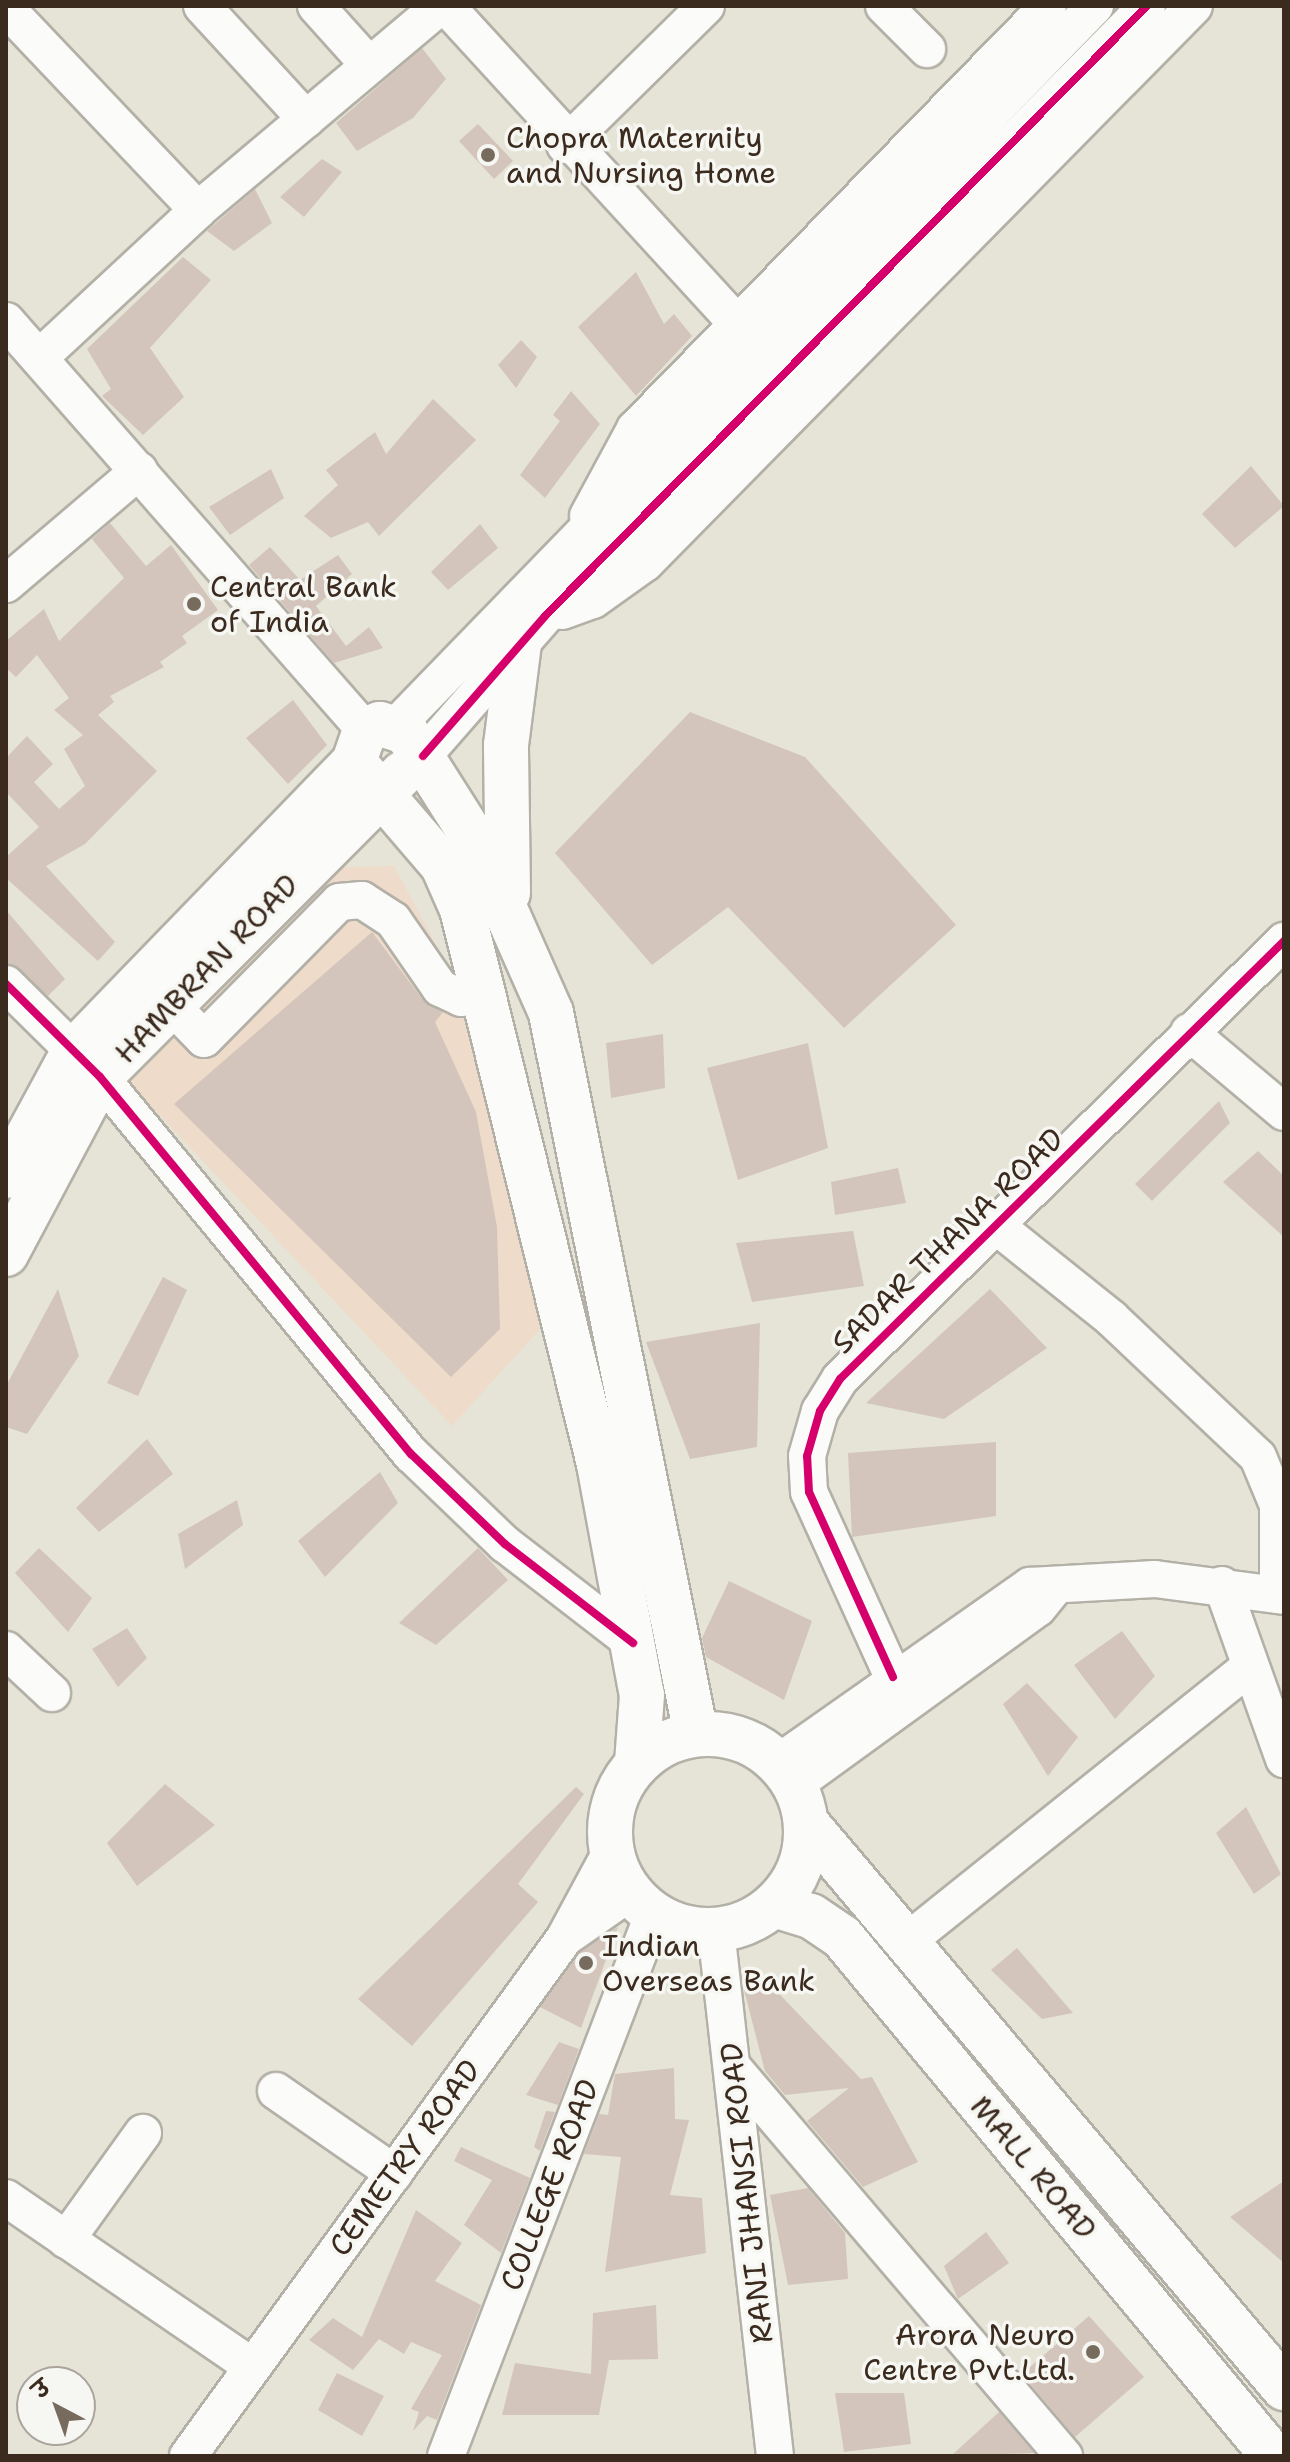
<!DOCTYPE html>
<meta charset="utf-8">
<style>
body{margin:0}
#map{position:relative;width:1290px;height:2462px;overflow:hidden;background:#e6e4d6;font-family:"Shantell Sans","Playpen Sans Deva",sans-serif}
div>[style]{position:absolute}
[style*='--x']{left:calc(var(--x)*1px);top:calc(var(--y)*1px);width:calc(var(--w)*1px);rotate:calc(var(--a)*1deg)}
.built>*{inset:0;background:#eedbca}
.building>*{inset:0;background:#d3c5bb}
.roads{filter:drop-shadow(2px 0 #b3b0a7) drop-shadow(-2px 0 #b3b0a7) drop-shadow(0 2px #b3b0a7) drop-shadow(0 -2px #b3b0a7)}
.minor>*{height:36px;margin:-18px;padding:0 18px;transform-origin:18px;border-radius:18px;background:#fbfbf9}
.major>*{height:44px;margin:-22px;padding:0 22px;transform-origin:22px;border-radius:22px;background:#fbfbf9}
.major>.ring{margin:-22px;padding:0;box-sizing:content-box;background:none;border:44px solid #fbfbf9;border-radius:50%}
.cycleway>*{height:8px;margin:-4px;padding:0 4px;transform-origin:4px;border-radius:4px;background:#d6006c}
.dots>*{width:22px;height:22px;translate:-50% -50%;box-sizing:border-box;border:4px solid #f6f6f2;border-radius:50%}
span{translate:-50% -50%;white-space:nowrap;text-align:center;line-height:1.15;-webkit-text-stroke:7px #f6f6f2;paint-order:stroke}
.poi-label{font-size:30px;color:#3b2a1e}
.left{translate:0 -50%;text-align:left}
.right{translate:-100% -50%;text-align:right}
.street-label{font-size:30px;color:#3b2a1e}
.frame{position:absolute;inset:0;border:8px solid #3b2a1e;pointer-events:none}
.north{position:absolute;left:16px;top:2366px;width:80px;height:80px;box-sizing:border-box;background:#f6f6f2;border:2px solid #aba49d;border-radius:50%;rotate:319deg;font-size:22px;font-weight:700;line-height:32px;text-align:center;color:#3b2a1e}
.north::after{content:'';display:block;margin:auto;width:28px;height:36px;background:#776b5e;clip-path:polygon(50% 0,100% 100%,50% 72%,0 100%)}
</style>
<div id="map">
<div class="built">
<i style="clip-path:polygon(394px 866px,474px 1016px,540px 1329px,452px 1426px,123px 1076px,321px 868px)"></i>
</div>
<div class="building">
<i style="clip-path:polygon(422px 48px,446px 79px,413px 118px,357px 151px,336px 123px)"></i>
<i style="clip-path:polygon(478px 124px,513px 161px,494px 179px,459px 141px)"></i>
<i style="clip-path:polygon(322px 159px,342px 172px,304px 217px,280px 197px)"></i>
<i style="clip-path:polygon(255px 189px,272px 223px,234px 251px,207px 231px)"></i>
<i style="clip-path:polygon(183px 257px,211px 280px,150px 348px,184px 397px,143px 435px,102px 396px,111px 389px,87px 349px)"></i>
<i style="clip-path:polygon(636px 272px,664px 324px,674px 314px,692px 336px,636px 396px,578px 327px)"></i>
<i style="clip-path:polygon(521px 340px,537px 357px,516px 388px,498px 365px)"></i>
<i style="clip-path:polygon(571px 391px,600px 424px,545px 498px,520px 475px,560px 421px,553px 415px)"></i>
<i style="clip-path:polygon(433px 399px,476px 440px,379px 536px,368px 522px,331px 538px,304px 516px,338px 485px,326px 470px,375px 432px,386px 454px)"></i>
<i style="clip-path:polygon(1251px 466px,1284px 506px,1235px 548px,1202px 514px)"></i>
<i style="clip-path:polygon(271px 469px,284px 498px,230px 535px,209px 507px)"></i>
<i style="clip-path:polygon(110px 523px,146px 566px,171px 545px,218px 610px,182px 636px,187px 643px,160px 662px,164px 667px,110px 696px,114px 702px,98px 715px,157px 771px,85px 844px,46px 866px,115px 942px,98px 961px,6px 878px,6px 857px,39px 827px,6px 792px,6px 758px,27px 736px,53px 764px,34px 782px,59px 809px,85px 786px,64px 749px,83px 735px,54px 710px,69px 698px,37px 655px,16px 677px,6px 668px,6px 641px,44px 609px,59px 641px,124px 578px,92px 539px)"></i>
<i style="clip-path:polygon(480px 524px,498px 548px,448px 590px,431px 572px)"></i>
<i style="clip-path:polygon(270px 547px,300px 580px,338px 555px,352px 574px,316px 606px,346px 646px,369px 627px,383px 648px,334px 663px,249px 565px)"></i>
<i style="clip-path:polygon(293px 700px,327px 745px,288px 784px,246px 738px)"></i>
<i style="clip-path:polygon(690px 712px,805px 757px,956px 925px,844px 1028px,728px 907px,652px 965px,555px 853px)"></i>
<i style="clip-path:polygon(6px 910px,65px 979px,48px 996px,6px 964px)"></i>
<i style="clip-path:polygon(372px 932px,423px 1000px,443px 1012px,435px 1022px,476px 1112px,497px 1227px,500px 1329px,451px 1377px,174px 1104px)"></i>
<i style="clip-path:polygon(663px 1034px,665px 1088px,611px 1098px,606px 1043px)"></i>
<i style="clip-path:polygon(808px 1043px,828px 1148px,738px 1180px,707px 1068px)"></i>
<i style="clip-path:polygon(1219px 1101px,1230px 1123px,1152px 1201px,1135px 1184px)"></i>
<i style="clip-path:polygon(1258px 1151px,1284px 1176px,1284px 1237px,1223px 1182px)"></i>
<i style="clip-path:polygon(898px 1168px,906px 1203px,835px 1215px,831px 1182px)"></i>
<i style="clip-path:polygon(853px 1231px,864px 1286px,752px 1302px,736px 1243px)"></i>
<i style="clip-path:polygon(163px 1277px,187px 1290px,138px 1396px,107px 1383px)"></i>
<i style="clip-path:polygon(58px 1289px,79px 1356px,27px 1434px,6px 1427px,6px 1386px)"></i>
<i style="clip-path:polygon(990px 1289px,1047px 1348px,944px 1419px,866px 1403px)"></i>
<i style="clip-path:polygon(760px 1323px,757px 1447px,690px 1459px,646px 1342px)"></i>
<i style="clip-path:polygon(147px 1439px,173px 1474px,99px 1532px,76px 1508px)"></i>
<i style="clip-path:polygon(996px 1442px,996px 1516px,852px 1537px,848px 1453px)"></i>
<i style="clip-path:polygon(380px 1472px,398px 1503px,325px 1577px,298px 1541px)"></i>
<i style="clip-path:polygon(237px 1500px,243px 1525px,185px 1569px,178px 1534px)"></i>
<i style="clip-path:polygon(39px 1548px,92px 1598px,68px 1632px,15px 1573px)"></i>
<i style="clip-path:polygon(478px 1548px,508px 1580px,436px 1645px,399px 1623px)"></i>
<i style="clip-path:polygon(729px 1581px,812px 1621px,784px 1700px,706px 1657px,702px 1638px)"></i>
<i style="clip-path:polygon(127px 1628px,147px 1658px,118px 1687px,92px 1649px)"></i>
<i style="clip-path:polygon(1122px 1631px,1155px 1676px,1115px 1719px,1074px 1665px)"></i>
<i style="clip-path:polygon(1027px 1683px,1078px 1737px,1048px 1776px,1003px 1704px)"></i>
<i style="clip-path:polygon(165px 1784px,215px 1825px,137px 1886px,107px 1843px)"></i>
<i style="clip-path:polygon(576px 1787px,584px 1794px,518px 1884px,538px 1902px,412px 2046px,358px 1999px)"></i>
<i style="clip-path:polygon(1246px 1807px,1281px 1874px,1254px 1894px,1216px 1833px)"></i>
<i style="clip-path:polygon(618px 1927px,581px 2028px,540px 2007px,581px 1951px)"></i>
<i style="clip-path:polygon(1017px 1948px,1073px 2013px,1042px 2019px,991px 1970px)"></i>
<i style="clip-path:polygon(761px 1975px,861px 2079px,872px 2077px,918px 2162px,863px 2187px,807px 2121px,849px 2088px,785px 2095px,765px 2071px,744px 1990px)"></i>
<i style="clip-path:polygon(559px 2042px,579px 2049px,558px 2105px,526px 2095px)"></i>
<i style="clip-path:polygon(674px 2068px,675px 2119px,689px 2120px,670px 2195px,702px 2198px,706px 2253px,605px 2272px,621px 2157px,584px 2154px,599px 2114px,608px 2115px,615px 2074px)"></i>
<i style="clip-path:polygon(546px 2111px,555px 2112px,540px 2151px,534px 2147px)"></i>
<i style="clip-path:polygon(461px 2147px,530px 2178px,501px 2253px,464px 2225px,492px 2180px,454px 2161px)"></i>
<i style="clip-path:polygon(1284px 2181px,1284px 2263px,1230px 2217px)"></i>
<i style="clip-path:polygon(808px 2188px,845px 2233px,848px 2279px,788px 2285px,770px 2195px)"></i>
<i style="clip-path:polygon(416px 2210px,462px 2243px,435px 2281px,481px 2305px,437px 2420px,427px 2416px,413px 2431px,419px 2412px,411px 2409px,442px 2355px,411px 2342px,404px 2354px,379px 2339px,353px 2370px,309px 2340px,333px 2318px,362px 2337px)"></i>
<i style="clip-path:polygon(986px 2232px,1009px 2263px,958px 2299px,944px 2266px)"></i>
<i style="clip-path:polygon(656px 2305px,658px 2359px,609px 2360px,599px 2415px,502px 2415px,515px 2363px,591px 2374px,593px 2313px)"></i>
<i style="clip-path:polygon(1089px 2316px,1144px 2377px,1075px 2437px,1022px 2374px)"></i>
<i style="clip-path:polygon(337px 2373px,384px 2396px,362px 2436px,318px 2410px)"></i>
<i style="clip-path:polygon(835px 2393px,904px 2393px,911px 2444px,844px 2452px)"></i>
<i style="clip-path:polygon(999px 2412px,1034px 2453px,951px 2456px)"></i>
</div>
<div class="roads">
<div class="minor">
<i style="--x:202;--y:6;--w:154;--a:47.4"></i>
<i style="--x:316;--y:6;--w:79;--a:48.1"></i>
<i style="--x:446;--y:6;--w:431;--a:47.5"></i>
<i style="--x:884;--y:6;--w:61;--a:45"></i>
<i style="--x:6;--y:8;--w:279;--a:46.5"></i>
<i style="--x:565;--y:145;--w:198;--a:-44.6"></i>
<i style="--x:6;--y:321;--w:544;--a:48.72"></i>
<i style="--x:39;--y:358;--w:217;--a:-42.9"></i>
<i style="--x:198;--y:210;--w:317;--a:-40.1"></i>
<i style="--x:588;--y:516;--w:99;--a:-61.6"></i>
<i style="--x:635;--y:429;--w:591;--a:-45.69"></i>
<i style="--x:6;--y:584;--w:175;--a:-40.4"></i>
<i style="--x:562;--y:611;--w:33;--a:-20"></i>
<i style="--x:593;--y:600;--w:64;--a:-35.4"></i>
<i style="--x:645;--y:563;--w:782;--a:-45.41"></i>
<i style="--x:395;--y:727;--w:1005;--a:-45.85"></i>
<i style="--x:423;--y:756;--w:186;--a:-48.9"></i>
<i style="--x:545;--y:616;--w:857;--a:-45.38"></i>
<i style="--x:6;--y:984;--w:132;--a:44.7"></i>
<i style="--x:100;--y:1077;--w:489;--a:50.5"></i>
<i style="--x:411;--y:1454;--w:130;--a:43.8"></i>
<i style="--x:505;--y:1544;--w:162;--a:37.7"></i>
<i style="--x:171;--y:1005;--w:47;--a:45.9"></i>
<i style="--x:204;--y:1039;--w:192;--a:-45.4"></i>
<i style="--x:339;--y:902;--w:23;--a:-5"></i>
<i style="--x:362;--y:900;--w:37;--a:33"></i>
<i style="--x:393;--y:920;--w:83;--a:55.3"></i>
<i style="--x:440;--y:988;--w:23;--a:25"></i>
<i style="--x:461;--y:998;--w:23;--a:-15"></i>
<i style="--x:1189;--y:1032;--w:124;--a:40.1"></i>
<i style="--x:1000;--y:1229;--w:142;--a:38.7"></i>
<i style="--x:1111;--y:1318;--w:202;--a:43.4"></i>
<i style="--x:1258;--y:1457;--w:52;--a:67.4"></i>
<i style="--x:1278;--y:1505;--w:90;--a:90"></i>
<i style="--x:1222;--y:1585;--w:185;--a:70.4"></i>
<i style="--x:6;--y:1650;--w:63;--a:43.1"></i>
<i style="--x:893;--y:1677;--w:203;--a:-114.4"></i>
<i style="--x:809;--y:1492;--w:36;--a:-93"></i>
<i style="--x:807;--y:1456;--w:47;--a:-73.9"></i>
<i style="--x:820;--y:1411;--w:38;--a:-58"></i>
<i style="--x:840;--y:1379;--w:624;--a:-44.61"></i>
<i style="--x:778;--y:1763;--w:308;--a:-35.1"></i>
<i style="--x:1030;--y:1586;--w:125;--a:-3.2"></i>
<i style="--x:1155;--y:1579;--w:130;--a:7.5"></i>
<i style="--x:794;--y:1785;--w:301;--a:-36"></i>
<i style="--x:1038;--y:1608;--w:27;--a:-51"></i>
<i style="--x:716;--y:1930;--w:529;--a:83.6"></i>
<i style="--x:572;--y:1933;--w:70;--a:-35.1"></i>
<i style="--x:905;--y:1943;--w:441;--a:-38.7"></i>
<i style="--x:734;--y:2069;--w:509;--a:49.55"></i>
<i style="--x:276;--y:2091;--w:144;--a:34.8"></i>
<i style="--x:6;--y:2198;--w:299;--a:34.4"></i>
<i style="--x:66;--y:2240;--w:132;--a:-54.3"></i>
<i style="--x:188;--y:2456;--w:639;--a:-53.97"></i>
<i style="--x:564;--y:1939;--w:99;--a:-61.6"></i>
<i style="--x:446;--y:2456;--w:579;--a:-69.06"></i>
</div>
<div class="major">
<i style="--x:354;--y:762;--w:137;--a:49.4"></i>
<i style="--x:443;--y:866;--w:47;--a:66.2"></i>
<i style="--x:462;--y:909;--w:572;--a:76.13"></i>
<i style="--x:599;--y:1464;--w:235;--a:79.5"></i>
<i style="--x:642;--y:1695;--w:68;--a:94.2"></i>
<i style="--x:508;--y:893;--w:148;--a:-90.8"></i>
<i style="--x:506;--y:745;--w:102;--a:-82.7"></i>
<i style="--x:6;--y:1176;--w:142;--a:-61.5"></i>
<i style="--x:74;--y:1051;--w:402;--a:-45.9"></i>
<i style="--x:354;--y:762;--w:34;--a:-71"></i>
<i style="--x:365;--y:730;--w:16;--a:-22"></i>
<i style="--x:380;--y:724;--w:27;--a:17"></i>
<i style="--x:406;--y:732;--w:127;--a:57.6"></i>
<i style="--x:474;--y:839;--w:190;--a:66.1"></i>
<i style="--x:551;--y:1013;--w:735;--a:78.63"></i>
<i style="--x:6;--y:1254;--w:200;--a:-62"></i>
<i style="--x:100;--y:1077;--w:429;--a:-45.1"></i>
<i class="ring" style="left:610px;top:1734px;width:152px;height:152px"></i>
<i style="--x:807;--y:1824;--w:739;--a:49.78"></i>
<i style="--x:774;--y:1905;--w:39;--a:17"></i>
<i style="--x:811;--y:1916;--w:37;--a:34"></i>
<i style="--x:842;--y:1937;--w:675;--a:50.29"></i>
</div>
</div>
<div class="cycleway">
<i style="--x:423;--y:756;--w:186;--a:-48.9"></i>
<i style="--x:545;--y:616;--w:857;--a:-45.38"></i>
<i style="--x:6;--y:984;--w:132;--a:44.7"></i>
<i style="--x:100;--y:1077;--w:489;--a:50.5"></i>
<i style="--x:411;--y:1454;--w:130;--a:43.8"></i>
<i style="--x:505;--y:1544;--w:162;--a:37.7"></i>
<i style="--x:893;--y:1677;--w:203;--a:-114.4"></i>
<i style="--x:809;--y:1492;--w:36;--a:-93"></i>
<i style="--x:807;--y:1456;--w:47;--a:-73.9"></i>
<i style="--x:820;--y:1411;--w:38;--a:-58"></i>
<i style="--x:840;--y:1379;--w:624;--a:-44.61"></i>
</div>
<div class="dots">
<i style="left:488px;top:155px;background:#776b5e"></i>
<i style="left:194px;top:604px;background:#776b5e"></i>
<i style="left:586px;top:1963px;background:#776b5e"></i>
<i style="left:1093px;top:2352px;background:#776b5e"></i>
</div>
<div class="poi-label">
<span class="left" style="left:506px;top:155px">Chopra Maternity<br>and Nursing Home</span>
<span class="left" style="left:210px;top:604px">Central Bank<br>of India</span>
<span class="left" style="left:602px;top:1963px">Indian<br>Overseas Bank</span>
<span class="right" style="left:1075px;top:2352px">Arora Neuro<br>Centre Pvt.Ltd.</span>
</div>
<div class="street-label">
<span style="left:207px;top:969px;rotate:-46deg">HAMBRAN ROAD</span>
<span style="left:948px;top:1241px;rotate:-44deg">SADAR THANA ROAD</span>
<span style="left:405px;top:2158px;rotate:-54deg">CEMETRY ROAD</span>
<span style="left:1033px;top:2168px;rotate:50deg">MALL ROAD</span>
<span style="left:550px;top:2185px;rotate:-69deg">COLLEGE ROAD</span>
<span style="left:747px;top:2193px;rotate:-96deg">RANI JHANSI ROAD</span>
</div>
<div class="frame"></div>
<div class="north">उ</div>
</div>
